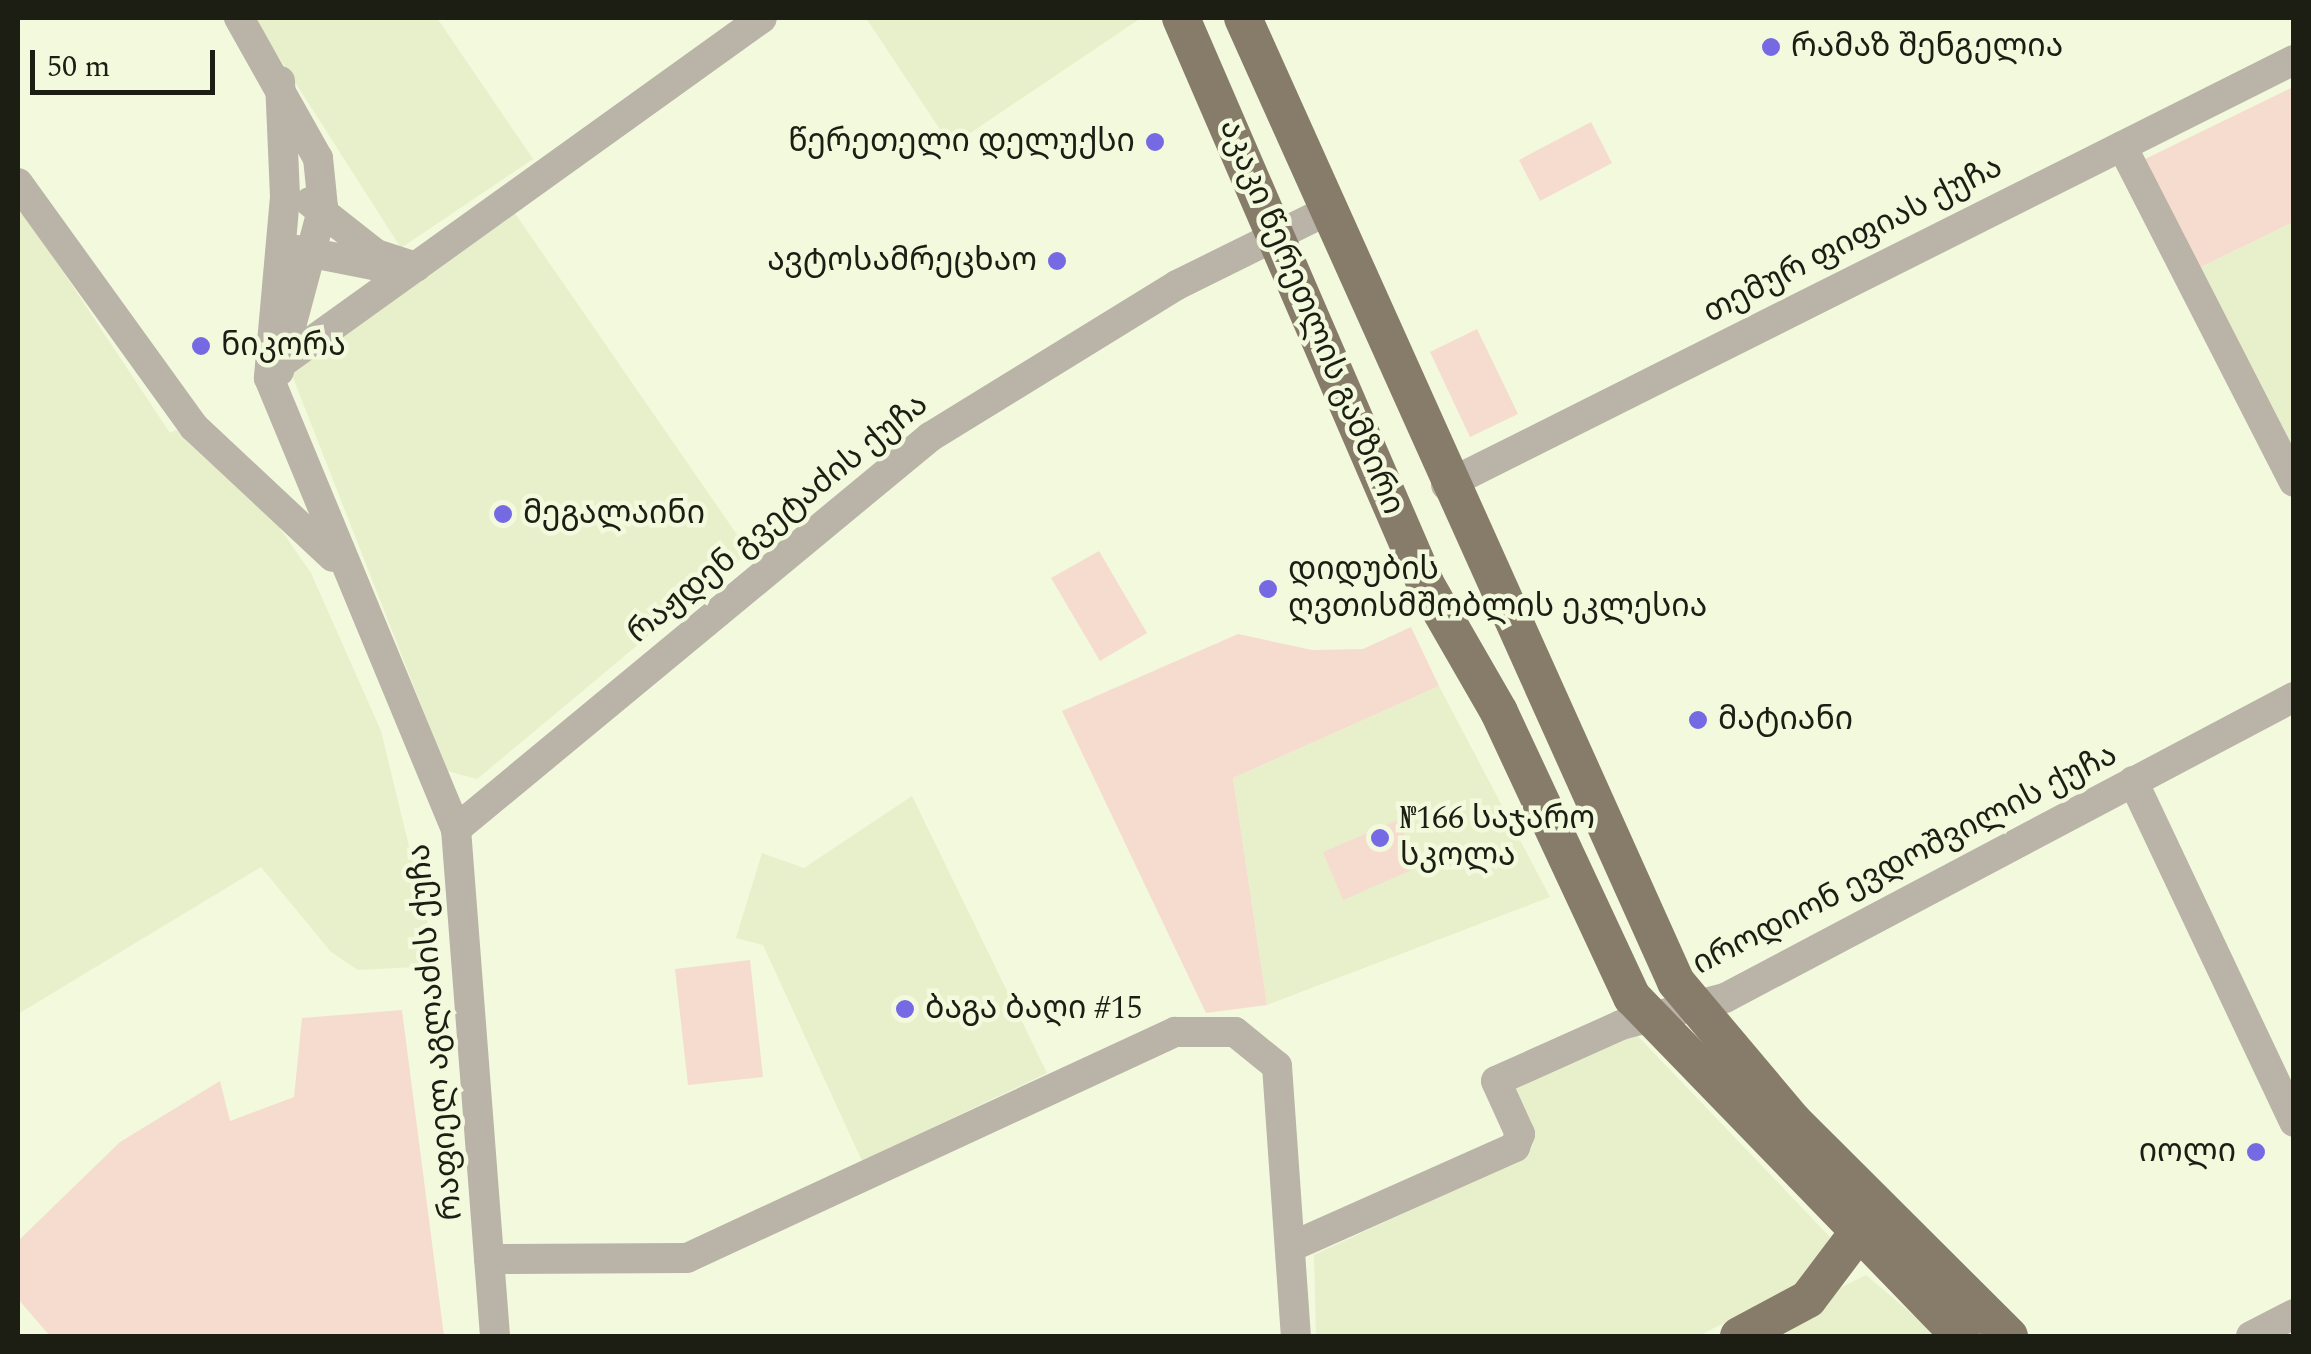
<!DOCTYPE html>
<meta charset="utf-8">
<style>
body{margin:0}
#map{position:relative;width:2311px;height:1354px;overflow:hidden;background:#f3f9dd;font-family:Spectral,"Noto Sans Georgian",serif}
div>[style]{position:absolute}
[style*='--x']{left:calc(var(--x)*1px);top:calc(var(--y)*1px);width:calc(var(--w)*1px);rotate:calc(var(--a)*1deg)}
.built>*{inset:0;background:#e8efcb}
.green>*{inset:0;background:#f6dcce}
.minor>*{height:30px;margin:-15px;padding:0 15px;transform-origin:15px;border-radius:15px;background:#b9b3a8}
.major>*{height:38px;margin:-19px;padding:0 19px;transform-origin:19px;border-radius:19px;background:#877c69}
.dots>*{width:28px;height:28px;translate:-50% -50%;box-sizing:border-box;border:5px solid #f3f9dd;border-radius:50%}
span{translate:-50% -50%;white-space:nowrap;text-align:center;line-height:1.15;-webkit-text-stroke:9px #f3f9dd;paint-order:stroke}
.poi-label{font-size:32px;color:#1c1e14}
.left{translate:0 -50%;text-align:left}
.right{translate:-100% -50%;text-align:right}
.street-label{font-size:32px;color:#1c1e14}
.frame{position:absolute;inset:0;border:20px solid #1c1e14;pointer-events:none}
.scale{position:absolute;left:30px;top:50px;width:185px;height:45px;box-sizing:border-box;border:5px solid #1c1e14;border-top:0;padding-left:12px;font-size:30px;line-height:35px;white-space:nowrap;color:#1c1e14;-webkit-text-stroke:8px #f3f9dd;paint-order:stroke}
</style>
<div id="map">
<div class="built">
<i style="clip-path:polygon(254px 18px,437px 18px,533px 159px,401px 248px)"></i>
<i style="clip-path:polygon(866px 18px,1137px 18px,1138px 20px,951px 146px)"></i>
<i style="clip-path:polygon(18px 204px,170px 433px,184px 426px,249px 484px,311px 573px,381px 731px,438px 966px,358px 970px,331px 952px,261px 867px,18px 1014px)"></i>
<i style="clip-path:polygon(514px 212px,749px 552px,477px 779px,447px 771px,290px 370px)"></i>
<i style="clip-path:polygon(2293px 222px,2293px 455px,2199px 268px)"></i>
<i style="clip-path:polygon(1439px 686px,1550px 897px,1267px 1005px,1233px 778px)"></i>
<i style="clip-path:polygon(912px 796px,1047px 1073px,862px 1161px,763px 945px,736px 938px,762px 853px,804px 868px)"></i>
<i style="clip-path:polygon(1631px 1029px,1830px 1237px,1806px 1283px,1698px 1336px,1316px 1336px,1314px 1255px,1527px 1156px,1533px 1145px,1506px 1087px)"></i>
<i style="clip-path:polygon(1866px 1275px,1938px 1336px,1746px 1336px)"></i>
</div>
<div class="green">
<i style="clip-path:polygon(2293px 87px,2293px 222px,2199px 268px,2143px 160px)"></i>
<i style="clip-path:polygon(1591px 122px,1612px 163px,1540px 201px,1519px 160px)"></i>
<i style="clip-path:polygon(1477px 329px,1518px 414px,1470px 437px,1430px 352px)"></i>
<i style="clip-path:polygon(1099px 551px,1147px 633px,1100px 661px,1051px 578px)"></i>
<i style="clip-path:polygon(1411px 627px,1439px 686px,1233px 778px,1267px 1005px,1206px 1013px,1062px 711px,1238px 634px,1312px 650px,1363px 649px)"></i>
<i style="clip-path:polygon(1398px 820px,1418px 867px,1343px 900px,1323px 852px)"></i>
<i style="clip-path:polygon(750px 960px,763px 1077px,688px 1085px,675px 969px)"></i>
<i style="clip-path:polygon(402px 1010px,444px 1336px,50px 1336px,18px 1299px,18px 1241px,120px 1142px,220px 1081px,230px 1121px,294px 1097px,302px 1018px)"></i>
</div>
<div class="minor">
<i style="--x:239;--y:18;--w:161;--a:60.6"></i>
<i style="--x:318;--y:158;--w:49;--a:84.2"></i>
<i style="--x:323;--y:207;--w:170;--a:105"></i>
<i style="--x:280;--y:81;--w:116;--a:87.5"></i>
<i style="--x:285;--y:197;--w:182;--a:95.1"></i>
<i style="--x:269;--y:378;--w:488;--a:67.5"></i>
<i style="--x:456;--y:829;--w:508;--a:85.6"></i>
<i style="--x:2122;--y:146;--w:377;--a:62.9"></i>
<i style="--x:18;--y:183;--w:301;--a:54.2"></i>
<i style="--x:194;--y:427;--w:190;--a:43.1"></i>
<i style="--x:310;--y:202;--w:84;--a:38.2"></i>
<i style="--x:376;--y:254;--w:42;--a:18"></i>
<i style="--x:297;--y:250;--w:103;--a:11.2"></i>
<i style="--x:280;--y:364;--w:593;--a:-35.67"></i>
<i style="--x:1446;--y:485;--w:949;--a:-26.62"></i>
<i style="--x:2133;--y:781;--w:377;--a:64.7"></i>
<i style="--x:456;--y:829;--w:615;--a:-39.59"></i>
<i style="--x:930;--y:437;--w:290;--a:-31.6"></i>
<i style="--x:1177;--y:285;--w:165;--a:-26.3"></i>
<i style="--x:1295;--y:1245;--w:241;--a:-24"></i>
<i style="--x:1515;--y:1147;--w:14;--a:-69"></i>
<i style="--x:1520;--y:1134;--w:58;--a:-114.4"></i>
<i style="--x:1496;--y:1081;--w:137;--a:-24.1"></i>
<i style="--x:1621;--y:1025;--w:107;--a:-14.6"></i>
<i style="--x:1725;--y:998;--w:644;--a:-27.88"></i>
<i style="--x:489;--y:1259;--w:198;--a:-0.3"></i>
<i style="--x:687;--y:1258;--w:538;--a:-24.85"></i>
<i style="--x:1175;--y:1032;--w:60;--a:0"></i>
<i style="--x:1235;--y:1032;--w:54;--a:39"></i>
<i style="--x:1277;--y:1066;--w:271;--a:86"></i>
<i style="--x:2251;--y:1336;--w:48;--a:-27.1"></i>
</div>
<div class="major">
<i style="--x:1181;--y:18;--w:618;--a:66.63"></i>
<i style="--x:1426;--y:585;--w:146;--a:60.1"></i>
<i style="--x:1499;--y:712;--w:315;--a:65"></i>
<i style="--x:1632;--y:997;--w:472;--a:45.9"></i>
<i style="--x:1243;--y:18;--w:1057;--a:65.81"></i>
<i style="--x:1676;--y:982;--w:182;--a:49.9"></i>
<i style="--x:1793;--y:1121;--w:305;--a:44.9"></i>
<i style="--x:1739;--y:1336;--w:78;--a:-28.2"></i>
<i style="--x:1808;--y:1299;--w:81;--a:-53"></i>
</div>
<div class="dots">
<i style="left:1771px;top:47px;background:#7569e4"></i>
<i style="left:1155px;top:142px;background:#7569e4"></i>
<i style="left:1057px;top:261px;background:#7569e4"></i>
<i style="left:201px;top:346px;background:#7569e4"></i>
<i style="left:503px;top:514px;background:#7569e4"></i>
<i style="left:1268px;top:589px;background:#7569e4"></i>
<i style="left:1698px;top:720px;background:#7569e4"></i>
<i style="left:1380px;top:838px;background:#7569e4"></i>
<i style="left:905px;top:1009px;background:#7569e4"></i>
<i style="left:2256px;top:1152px;background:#7569e4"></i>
</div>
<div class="poi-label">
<span class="left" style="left:1791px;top:47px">რამაზ შენგელია</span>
<span class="right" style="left:1135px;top:142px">წერეთელი დელუქსი</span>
<span class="right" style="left:1037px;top:261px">ავტოსამრეცხაო</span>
<span class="left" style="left:221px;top:346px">ნიკორა</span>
<span class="left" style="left:523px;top:514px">მეგალაინი</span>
<span class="left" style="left:1288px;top:589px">დიდუბის<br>ღვთისმშობლის ეკლესია</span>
<span class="left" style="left:1718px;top:720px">მატიანი</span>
<span class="left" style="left:1400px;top:838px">№166 საჯარო<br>სკოლა</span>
<span class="left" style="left:925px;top:1009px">ბაგა ბაღი #15</span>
<span class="right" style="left:2236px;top:1152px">იოლი</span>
</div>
<div class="street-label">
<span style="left:1853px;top:240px;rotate:-27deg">თემურ ფიფიას ქუჩა</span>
<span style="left:1311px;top:317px;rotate:67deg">აკაკი წერეთლის გამზირი</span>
<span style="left:778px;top:519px;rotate:-39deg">რაჟდენ გვეტაძის ქუჩა</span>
<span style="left:1905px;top:860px;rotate:-27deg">იროდიონ ევდოშვილის ქუჩა</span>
<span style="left:436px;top:1032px;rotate:-95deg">რაფიელ აგლაძის ქუჩა</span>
</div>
<div class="frame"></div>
<div class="scale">50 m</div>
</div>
